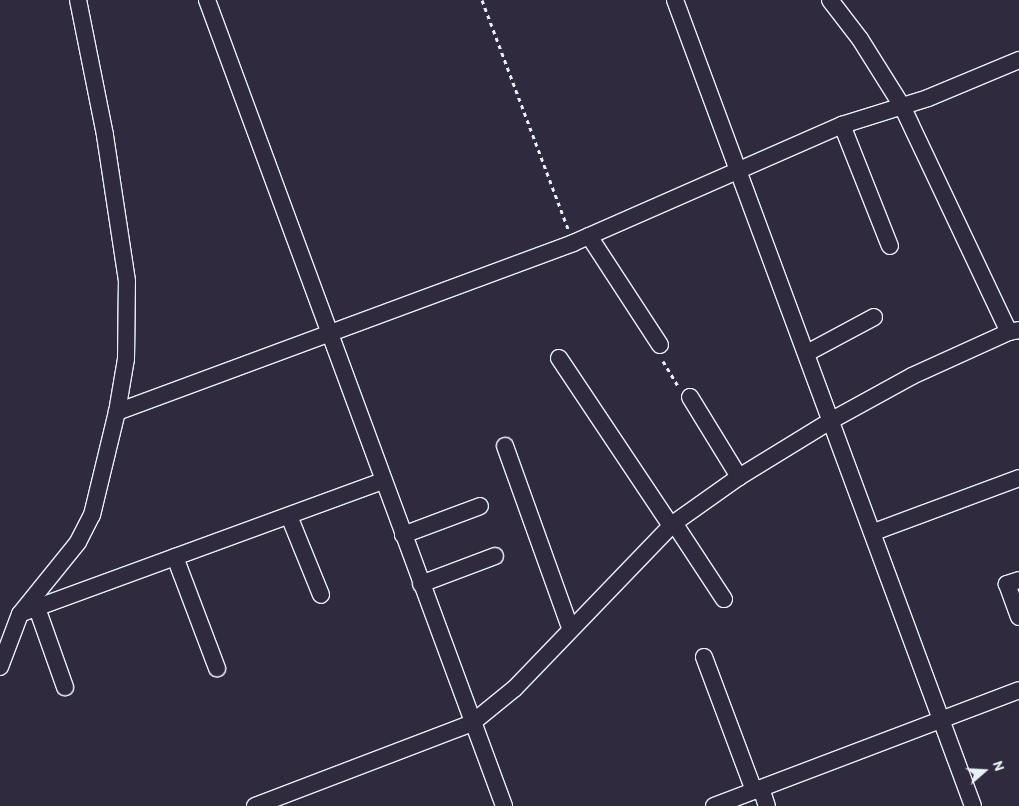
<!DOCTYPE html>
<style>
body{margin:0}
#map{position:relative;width:1019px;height:806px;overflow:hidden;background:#2f2a3d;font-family:Itim,sans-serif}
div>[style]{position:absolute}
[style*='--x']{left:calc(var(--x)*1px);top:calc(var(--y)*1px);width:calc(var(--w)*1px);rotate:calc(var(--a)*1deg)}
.path>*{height:3px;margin-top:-1.5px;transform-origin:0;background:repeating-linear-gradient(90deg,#e8f1f8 0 4px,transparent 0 8px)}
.roads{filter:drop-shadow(1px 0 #e8f1f8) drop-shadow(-1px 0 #e8f1f8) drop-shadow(0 1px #e8f1f8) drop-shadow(0 -1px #e8f1f8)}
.street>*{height:16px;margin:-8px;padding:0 8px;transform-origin:8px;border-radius:8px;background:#2f2a3d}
span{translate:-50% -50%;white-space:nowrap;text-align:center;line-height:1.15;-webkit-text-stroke:5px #2f2a3d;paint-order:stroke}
.north{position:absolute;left:959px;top:746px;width:50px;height:50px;-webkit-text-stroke:4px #2f2a3d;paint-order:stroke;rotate:71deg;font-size:14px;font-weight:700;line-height:20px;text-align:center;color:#e8f1f8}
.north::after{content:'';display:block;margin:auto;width:18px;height:22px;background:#e8f1f8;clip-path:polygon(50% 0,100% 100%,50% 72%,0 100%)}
</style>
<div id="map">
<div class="path">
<i style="--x:482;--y:0;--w:245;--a:69.4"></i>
<i style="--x:663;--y:361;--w:29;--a:59"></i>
</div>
<div class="roads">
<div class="street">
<i style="--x:207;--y:0;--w:859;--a:69.77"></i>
<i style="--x:675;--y:0;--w:859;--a:69.71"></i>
<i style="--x:830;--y:0;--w:49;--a:52.4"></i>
<i style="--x:860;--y:39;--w:79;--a:57.9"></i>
<i style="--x:902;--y:106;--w:250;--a:64.7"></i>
<i style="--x:842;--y:125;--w:130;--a:68.4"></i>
<i style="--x:589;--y:236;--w:130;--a:56.9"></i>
<i style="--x:807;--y:353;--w:76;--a:-28.2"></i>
<i style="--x:559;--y:358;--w:202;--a:56.3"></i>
<i style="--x:690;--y:397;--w:94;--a:58.5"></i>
<i style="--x:117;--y:412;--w:486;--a:-20.3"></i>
<i style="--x:573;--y:243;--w:294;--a:-23.7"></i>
<i style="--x:842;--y:125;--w:90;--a:-17.4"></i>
<i style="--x:928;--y:98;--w:99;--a:-22.7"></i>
<i style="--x:505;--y:446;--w:193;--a:70.3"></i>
<i style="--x:289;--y:516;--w:85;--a:67.9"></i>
<i style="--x:674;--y:523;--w:91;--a:56.7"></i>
<i style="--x:874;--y:532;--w:155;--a:-20.4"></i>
<i style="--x:403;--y:535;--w:82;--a:-20.6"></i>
<i style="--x:175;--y:557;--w:119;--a:69.3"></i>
<i style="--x:1019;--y:580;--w:13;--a:162"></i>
<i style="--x:1007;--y:584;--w:35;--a:70"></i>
<i style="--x:421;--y:584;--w:79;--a:-20.7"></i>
<i style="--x:37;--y:608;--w:84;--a:70.5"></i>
<i style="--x:22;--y:613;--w:384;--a:-20.1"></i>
<i style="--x:704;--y:657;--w:143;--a:69.5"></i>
<i style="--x:0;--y:667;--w:57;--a:-69.3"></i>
<i style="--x:20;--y:614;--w:92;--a:-51.1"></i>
<i style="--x:78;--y:542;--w:30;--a:-63"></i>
<i style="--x:92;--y:515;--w:106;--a:-76.4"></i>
<i style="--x:117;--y:412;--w:54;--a:-80.4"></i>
<i style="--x:126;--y:359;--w:78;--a:-89.3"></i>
<i style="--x:127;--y:281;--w:148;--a:-98.6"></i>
<i style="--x:105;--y:135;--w:138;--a:-101.3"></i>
<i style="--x:761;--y:788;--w:19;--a:72"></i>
<i style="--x:255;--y:806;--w:232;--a:-20.9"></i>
<i style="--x:472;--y:723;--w:55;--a:-39.1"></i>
<i style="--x:515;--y:688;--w:229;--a:-46.1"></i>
<i style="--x:674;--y:523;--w:80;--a:-35.3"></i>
<i style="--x:739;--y:477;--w:109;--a:-31.5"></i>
<i style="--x:832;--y:420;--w:91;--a:-28.8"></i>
<i style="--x:912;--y:376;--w:107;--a:-24.4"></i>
<i style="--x:1009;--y:332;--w:10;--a:-11"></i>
<i style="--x:714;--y:806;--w:326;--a:-20.8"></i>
</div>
</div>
<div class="north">N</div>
</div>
